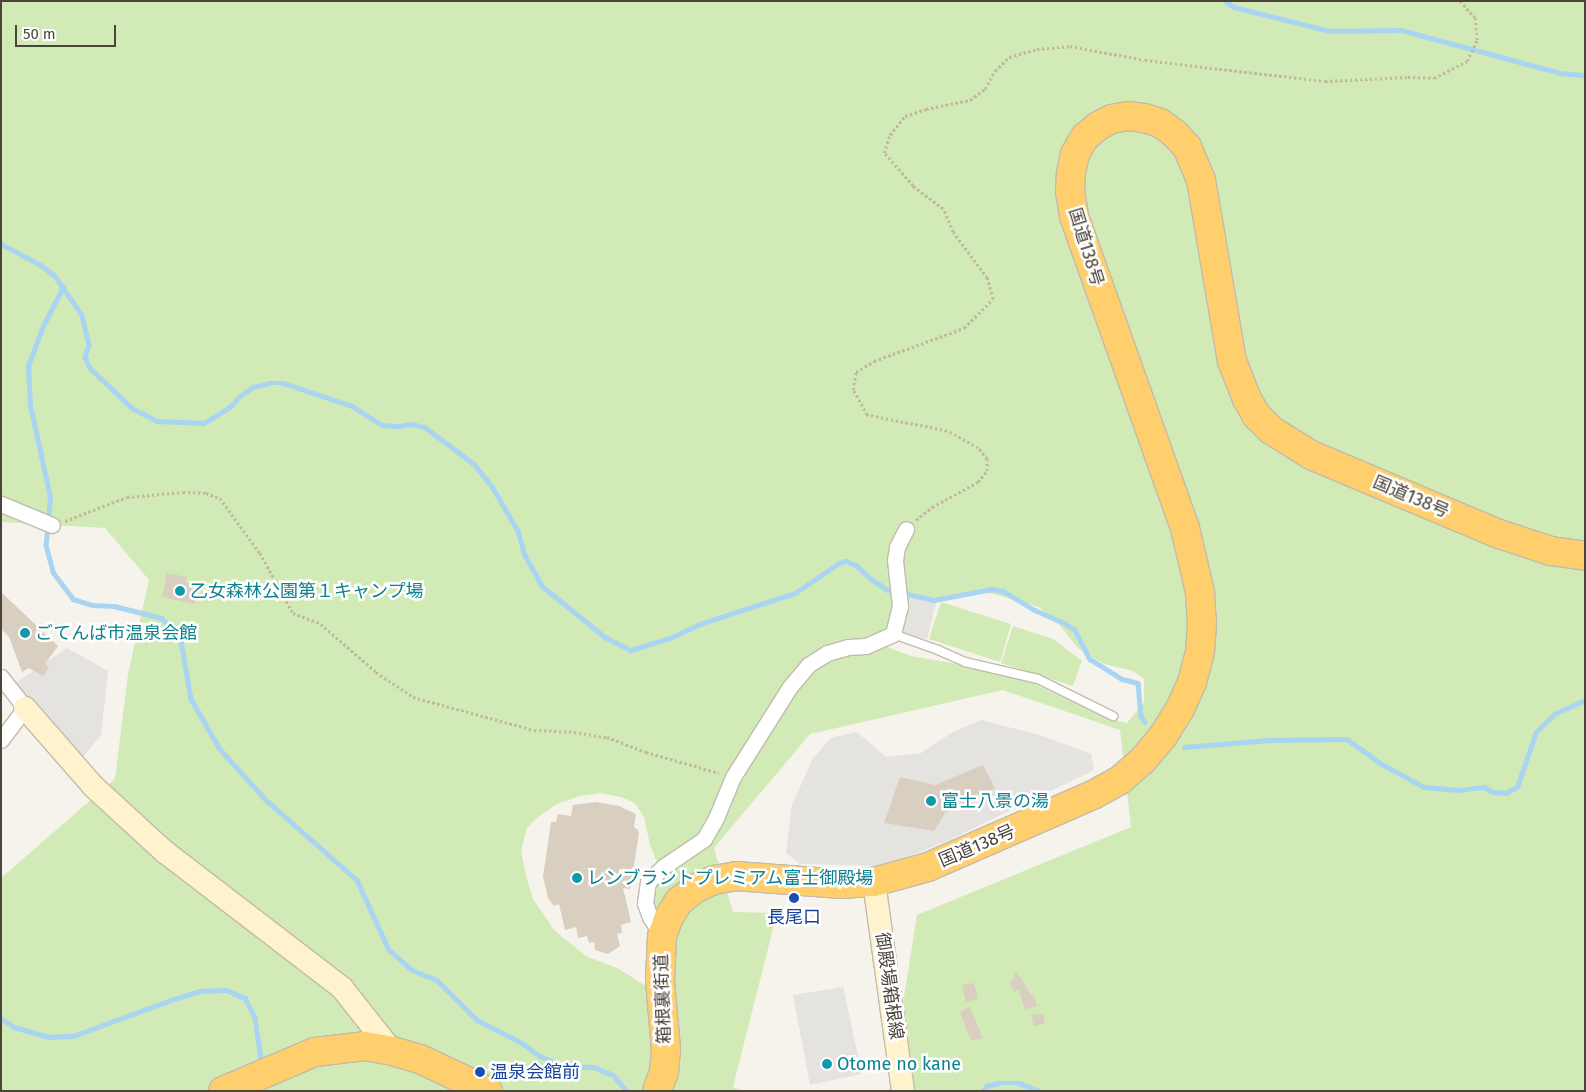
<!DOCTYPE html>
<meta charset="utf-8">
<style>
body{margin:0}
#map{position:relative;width:1586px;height:1092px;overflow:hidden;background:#f6f3ec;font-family:"Fira Sans","Noto Sans JP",sans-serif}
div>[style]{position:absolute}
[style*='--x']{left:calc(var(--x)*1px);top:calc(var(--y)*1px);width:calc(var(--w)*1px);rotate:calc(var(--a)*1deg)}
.green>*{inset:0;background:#d2eab5}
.parking>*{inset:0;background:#e5e3e0}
.stream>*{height:4.5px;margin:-2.25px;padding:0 2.25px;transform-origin:2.25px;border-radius:2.25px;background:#a9d4f2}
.building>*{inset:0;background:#d8cfc1}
.path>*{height:2.5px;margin-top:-1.25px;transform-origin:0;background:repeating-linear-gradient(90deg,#c4b79f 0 2.5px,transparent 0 5px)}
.roads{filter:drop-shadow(1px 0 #c2bbae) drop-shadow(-1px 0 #c2bbae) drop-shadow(0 1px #c2bbae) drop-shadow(0 -1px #c2bbae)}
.lane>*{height:8px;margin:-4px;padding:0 4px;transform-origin:4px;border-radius:4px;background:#fff}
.street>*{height:15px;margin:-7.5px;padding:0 7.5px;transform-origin:7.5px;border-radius:7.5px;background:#fff}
.secondary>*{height:22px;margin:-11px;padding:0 11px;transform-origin:11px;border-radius:11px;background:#fff3cd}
.highway>*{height:28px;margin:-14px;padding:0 14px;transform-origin:14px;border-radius:14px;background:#ffcf6e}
.dots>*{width:14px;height:14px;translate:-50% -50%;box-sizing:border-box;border:2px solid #fff;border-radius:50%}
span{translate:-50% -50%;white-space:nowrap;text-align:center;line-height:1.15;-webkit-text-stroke:5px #fff;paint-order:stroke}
.street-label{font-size:18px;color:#4b4439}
.culture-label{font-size:18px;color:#0d838f}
.left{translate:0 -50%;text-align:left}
.transit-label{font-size:18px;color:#164399}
.frame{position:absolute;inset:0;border:2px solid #4b4439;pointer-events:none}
.scale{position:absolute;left:15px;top:25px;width:101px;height:22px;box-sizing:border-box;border:2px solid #4b4439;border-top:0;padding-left:6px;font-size:15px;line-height:18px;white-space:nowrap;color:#4b4439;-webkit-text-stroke:4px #fff;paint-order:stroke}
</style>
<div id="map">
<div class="green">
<i style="clip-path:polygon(evenodd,1px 1px,1585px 1px,1585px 1091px,889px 1091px,917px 915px,1131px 827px,1120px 730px,1003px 690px,810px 734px,714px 848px,733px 912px,777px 913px,733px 1087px,743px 1091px,1px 1091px,1px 878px,115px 779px,128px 674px,149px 580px,105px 528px,1px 522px,1px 1px,970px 591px,994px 594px,1039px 607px,1057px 622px,1079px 649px,1104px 664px,1133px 671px,1144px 679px,1144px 702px,1127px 723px,1110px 719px,1024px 679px,968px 666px,911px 656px,882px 645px,894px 640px,902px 633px,911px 594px,942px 599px,970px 591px,1px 1px,601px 793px,621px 797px,635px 803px,644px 817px,650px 845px,658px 865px,640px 886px,638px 897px,642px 919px,651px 936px,647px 944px,649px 988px,619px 969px,586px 956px,555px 931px,533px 899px,526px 876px,521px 851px,527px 828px,538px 817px,557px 804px,580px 796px,601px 793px)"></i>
<i style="clip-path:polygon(941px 602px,1011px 624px,1000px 662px,929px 639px)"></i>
<i style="clip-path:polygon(1013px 626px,1053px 639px,1082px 661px,1073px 686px,1001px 663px)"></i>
</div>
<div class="parking">
<i style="clip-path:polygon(911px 597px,936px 603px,927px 639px,902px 633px)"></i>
<i style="clip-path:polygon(67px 648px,108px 671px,101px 735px,83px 757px,11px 686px)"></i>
<i style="clip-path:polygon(981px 720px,1043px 736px,1091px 754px,1094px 770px,945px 842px,884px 866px,800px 864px,786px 853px,792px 805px,813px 758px,831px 738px,857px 732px,886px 757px,921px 753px,953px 732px)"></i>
<i style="clip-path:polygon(843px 987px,862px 1074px,810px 1085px,793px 995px)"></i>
</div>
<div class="stream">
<i style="--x:1225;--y:1;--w:11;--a:34"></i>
<i style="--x:1234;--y:7;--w:99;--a:14"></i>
<i style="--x:1330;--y:31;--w:71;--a:-0.8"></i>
<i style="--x:1401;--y:30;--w:165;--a:15.1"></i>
<i style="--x:1560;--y:73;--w:25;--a:5"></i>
<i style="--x:1;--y:244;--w:45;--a:27.7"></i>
<i style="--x:41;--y:265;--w:18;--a:38"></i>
<i style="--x:55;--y:276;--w:47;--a:55.3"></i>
<i style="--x:82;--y:315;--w:31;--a:77"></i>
<i style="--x:89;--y:345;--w:13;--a:108"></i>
<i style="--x:85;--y:357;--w:12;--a:66"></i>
<i style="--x:90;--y:368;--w:58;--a:43.6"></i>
<i style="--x:132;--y:408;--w:28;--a:27"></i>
<i style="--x:157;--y:421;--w:47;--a:2.4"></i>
<i style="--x:204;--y:423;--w:31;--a:-32"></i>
<i style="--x:230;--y:407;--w:15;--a:-48"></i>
<i style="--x:240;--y:396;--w:16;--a:-35"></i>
<i style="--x:253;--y:387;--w:17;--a:-13"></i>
<i style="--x:270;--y:383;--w:13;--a:0"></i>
<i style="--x:283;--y:383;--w:73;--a:18.4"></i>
<i style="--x:352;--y:406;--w:36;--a:32"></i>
<i style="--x:383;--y:425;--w:16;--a:4"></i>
<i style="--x:399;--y:426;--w:11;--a:-10"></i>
<i style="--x:410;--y:424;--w:15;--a:11"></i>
<i style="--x:425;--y:427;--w:61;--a:37.1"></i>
<i style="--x:474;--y:464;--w:28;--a:51"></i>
<i style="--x:492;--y:486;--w:52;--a:60"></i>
<i style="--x:518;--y:531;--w:25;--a:74"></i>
<i style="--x:525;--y:555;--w:35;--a:61"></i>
<i style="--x:542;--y:586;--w:81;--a:39"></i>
<i style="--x:605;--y:637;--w:29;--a:27"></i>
<i style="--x:631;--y:650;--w:39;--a:-17"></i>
<i style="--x:668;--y:639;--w:35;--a:-25"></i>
<i style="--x:700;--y:624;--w:100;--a:-18.1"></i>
<i style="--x:795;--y:593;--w:53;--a:-34.3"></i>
<i style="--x:839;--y:563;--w:7;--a:-16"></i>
<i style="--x:846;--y:561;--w:12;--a:24"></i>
<i style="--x:857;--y:566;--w:19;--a:43"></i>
<i style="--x:871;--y:579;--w:20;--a:33"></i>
<i style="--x:888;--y:590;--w:7;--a:8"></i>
<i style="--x:48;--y:520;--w:23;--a:-85"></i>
<i style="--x:50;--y:497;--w:94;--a:-102.3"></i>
<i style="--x:30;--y:405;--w:39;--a:-93"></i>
<i style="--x:28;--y:366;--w:43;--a:-69.4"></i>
<i style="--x:43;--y:326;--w:44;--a:-62.9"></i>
<i style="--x:48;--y:527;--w:18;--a:96"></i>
<i style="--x:46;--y:545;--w:28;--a:75"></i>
<i style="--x:53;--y:572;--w:34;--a:53"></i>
<i style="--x:73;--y:599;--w:21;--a:17"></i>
<i style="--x:93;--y:605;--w:21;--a:3"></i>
<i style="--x:114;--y:606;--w:49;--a:14"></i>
<i style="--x:162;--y:618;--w:30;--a:50"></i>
<i style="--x:181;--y:641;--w:59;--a:80.2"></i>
<i style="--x:191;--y:699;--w:58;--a:59.9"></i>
<i style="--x:220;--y:749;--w:67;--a:48"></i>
<i style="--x:265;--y:799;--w:123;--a:41.4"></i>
<i style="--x:357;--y:880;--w:77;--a:65.4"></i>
<i style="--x:389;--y:950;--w:30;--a:41"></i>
<i style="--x:412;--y:970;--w:27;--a:22"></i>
<i style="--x:437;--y:980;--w:57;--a:45"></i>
<i style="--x:477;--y:1020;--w:51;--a:27.1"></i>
<i style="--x:522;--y:1043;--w:22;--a:36"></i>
<i style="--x:540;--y:1056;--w:25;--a:23"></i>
<i style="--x:563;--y:1066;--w:31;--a:2"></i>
<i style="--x:594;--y:1067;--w:21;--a:23"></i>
<i style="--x:613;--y:1075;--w:21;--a:49"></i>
<i style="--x:902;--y:593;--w:33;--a:12"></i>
<i style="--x:934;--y:600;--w:58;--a:-10.9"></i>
<i style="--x:991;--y:589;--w:12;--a:9"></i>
<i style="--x:1003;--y:591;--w:37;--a:31"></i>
<i style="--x:1035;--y:610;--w:32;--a:24"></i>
<i style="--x:1064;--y:623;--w:13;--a:32"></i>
<i style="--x:1075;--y:630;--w:33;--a:63"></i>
<i style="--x:1090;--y:659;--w:38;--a:32"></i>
<i style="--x:1122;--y:679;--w:16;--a:14"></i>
<i style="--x:1138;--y:683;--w:33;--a:85"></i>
<i style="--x:1141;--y:716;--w:7;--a:56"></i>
<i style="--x:1184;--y:747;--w:85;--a:-4.7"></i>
<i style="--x:1269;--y:740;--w:78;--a:-0.7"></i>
<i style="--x:1347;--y:739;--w:41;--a:36"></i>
<i style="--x:1380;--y:763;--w:50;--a:28.6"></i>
<i style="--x:1424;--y:787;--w:35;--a:5"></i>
<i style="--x:1459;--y:790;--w:25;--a:-7"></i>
<i style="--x:1484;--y:787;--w:11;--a:27"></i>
<i style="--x:1494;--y:792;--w:12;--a:5"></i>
<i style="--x:1506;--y:793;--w:13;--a:-29"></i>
<i style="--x:1517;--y:787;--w:58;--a:-70.9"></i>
<i style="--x:1536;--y:732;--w:25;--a:-45"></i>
<i style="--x:1554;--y:714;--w:34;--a:-24"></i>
<i style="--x:1;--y:1018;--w:16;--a:35"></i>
<i style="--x:14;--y:1027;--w:35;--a:16"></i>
<i style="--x:48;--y:1037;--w:25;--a:-2"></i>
<i style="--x:73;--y:1036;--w:108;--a:-20.1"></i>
<i style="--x:174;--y:999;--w:27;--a:-17"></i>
<i style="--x:200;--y:991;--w:26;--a:-2"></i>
<i style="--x:226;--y:990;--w:21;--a:23"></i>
<i style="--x:245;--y:998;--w:22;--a:63"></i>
<i style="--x:255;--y:1018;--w:48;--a:81.5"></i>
<i style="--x:982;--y:1091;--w:7;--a:-45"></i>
<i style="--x:987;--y:1086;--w:11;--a:-15"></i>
<i style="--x:998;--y:1083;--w:21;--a:0"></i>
<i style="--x:1019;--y:1083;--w:22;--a:22"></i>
</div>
<div class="building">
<i style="clip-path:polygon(167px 573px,187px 577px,186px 582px,199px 585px,195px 604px,162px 597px)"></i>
<i style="clip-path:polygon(1px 592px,58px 646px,45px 664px,49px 668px,43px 676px,29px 668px,22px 672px,9px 637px,1px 629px)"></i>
<i style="clip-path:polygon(983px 765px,995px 788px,945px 813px,934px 831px,884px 823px,900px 777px,935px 785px)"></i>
<i style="clip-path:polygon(596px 802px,619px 806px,636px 814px,634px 827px,638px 830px,639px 834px,630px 889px,623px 888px,631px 922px,621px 925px,622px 933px,617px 934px,620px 946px,608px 954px,595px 950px,594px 942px,589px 943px,587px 936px,578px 938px,576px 927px,565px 930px,559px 904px,554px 906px,548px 898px,543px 877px,551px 822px,556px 822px,558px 814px,571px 816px,573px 805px)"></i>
<i style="clip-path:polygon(1017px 972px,1031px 995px,1033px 994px,1037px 1006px,1025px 1010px,1019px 990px,1015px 992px,1009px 982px,1015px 978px,1013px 974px)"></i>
<i style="clip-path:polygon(974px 983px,978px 999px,966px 1002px,962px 985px)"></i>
<i style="clip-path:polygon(970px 1007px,983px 1038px,971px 1041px,960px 1012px)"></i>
<i style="clip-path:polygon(1043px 1013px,1045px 1024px,1034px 1026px,1031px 1015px)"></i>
</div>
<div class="path">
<i style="--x:916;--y:520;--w:21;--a:-39"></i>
<i style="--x:932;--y:507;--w:52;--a:-28.5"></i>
<i style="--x:978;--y:482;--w:14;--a:-51"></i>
<i style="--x:987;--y:471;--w:12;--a:-90"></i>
<i style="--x:987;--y:459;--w:14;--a:-129"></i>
<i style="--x:978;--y:448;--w:35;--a:-151"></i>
<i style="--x:947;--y:431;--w:82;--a:-168.7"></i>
<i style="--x:867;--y:415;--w:29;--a:-119"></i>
<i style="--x:853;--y:390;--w:18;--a:-81"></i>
<i style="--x:856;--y:372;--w:21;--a:-31"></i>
<i style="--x:874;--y:361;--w:96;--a:-20.1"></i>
<i style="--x:964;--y:328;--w:41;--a:-45"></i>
<i style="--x:993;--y:299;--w:22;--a:-106"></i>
<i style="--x:987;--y:278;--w:57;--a:-126.5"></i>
<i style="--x:953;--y:232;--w:25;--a:-113"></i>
<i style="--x:943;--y:209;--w:38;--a:-143"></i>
<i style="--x:913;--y:186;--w:44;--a:-131.3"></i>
<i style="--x:884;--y:153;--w:19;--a:-72"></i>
<i style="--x:890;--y:135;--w:24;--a:-52"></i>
<i style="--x:905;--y:116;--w:22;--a:-18"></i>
<i style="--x:926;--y:109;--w:45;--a:-11.6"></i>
<i style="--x:970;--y:100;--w:19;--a:-36"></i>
<i style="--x:985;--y:89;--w:21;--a:-61"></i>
<i style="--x:995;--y:71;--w:20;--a:-45"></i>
<i style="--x:1009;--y:57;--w:29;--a:-16"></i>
<i style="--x:1037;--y:49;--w:33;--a:-5"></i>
<i style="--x:1070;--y:46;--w:76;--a:10.6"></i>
<i style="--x:1145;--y:60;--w:181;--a:6.7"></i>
<i style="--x:1325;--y:81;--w:83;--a:-2.8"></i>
<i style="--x:1408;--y:77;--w:26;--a:2"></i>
<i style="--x:1434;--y:78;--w:37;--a:-27"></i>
<i style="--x:1467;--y:61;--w:23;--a:-65"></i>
<i style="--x:1477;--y:40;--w:22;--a:-95"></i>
<i style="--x:1475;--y:18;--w:23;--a:-133"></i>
<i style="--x:65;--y:521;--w:66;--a:-21.2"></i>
<i style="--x:127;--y:497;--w:56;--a:-5.1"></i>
<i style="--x:183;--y:492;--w:23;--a:2"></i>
<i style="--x:206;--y:493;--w:15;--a:20"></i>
<i style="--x:220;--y:498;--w:68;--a:54"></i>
<i style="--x:260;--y:553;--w:68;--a:61.2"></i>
<i style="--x:293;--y:613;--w:30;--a:21"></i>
<i style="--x:321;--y:624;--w:73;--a:41.1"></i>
<i style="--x:376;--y:672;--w:45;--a:34"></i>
<i style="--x:413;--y:697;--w:125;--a:15.3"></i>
<i style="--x:534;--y:730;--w:40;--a:2.9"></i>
<i style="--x:574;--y:732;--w:33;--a:9"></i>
<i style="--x:607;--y:737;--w:42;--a:21"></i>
<i style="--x:646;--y:752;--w:76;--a:16"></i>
</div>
<div class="roads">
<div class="lane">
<i style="--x:893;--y:634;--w:48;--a:19.6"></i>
<i style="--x:938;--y:650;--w:30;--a:24"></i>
<i style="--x:965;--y:662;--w:75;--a:13.1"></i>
<i style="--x:1038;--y:679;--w:84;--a:26.3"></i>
</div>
<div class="street">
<i style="--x:1;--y:504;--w:55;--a:22.4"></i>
<i style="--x:1;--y:677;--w:39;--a:52"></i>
<i style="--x:25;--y:708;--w:40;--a:127"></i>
<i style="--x:662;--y:936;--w:22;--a:-122"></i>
<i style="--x:650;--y:917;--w:15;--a:-110"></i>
<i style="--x:645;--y:903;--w:21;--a:-82"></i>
<i style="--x:648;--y:882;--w:21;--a:-45"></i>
<i style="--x:663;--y:867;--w:50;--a:-34.3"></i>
<i style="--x:704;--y:839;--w:24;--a:-60"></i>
<i style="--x:716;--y:818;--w:44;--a:-67.5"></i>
<i style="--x:733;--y:777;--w:105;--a:-57.8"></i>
<i style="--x:789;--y:688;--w:30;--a:-50"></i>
<i style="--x:808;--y:665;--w:22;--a:-32"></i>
<i style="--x:827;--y:653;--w:22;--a:-16"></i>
<i style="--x:848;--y:647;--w:18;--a:-3"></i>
<i style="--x:866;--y:646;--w:30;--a:-24"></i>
<i style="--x:893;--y:634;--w:29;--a:-76"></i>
<i style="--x:900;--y:606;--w:46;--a:-96.2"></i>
<i style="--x:895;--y:560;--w:13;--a:-81"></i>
<i style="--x:897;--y:547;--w:20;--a:-63"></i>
</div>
<div class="secondary">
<i style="--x:25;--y:708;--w:105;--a:48.9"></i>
<i style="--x:94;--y:787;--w:96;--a:42.5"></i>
<i style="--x:165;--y:852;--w:223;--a:37.5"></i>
<i style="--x:342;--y:988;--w:80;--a:51.6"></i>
<i style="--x:874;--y:882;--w:211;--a:82.1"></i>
</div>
<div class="highway">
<i style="--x:223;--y:1091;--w:100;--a:-23"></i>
<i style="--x:315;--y:1052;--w:50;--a:-6.8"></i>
<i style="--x:365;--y:1046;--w:27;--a:10"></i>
<i style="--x:392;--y:1051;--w:29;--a:16"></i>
<i style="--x:420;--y:1059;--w:75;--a:25.2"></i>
<i style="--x:657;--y:1091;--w:20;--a:-70"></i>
<i style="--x:664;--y:1072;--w:23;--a:-85"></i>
<i style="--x:666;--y:1049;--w:69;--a:-95"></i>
<i style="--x:660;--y:980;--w:44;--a:-87.4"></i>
<i style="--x:662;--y:936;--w:20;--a:-70"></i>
<i style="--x:669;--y:917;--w:19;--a:-58"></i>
<i style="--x:679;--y:901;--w:21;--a:-37"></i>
<i style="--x:696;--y:888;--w:20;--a:-24"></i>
<i style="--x:714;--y:880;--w:22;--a:-10"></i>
<i style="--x:736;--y:876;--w:106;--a:4.3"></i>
<i style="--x:842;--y:884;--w:32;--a:-4"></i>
<i style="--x:874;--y:882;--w:56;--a:-15.5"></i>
<i style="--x:928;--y:867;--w:180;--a:-23.6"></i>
<i style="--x:1093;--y:795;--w:31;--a:-29"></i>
<i style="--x:1120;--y:780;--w:30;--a:-41"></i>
<i style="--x:1143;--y:760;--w:31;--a:-50"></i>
<i style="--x:1163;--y:736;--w:32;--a:-58"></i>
<i style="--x:1180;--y:709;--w:30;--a:-66"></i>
<i style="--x:1192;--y:682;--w:31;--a:-75"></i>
<i style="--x:1200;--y:652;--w:29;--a:-86"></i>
<i style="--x:1202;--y:623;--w:31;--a:-94"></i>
<i style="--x:1200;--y:592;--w:66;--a:-103.2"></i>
<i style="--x:1185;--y:528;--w:331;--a:-109.6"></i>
<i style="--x:1074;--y:216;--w:25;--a:-99"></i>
<i style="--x:1070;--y:191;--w:18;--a:-87"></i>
<i style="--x:1071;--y:173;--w:19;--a:-78"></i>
<i style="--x:1075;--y:154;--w:20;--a:-60"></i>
<i style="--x:1085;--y:137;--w:17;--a:-40"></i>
<i style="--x:1098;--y:126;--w:16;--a:-27"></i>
<i style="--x:1112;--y:119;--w:16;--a:-11"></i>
<i style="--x:1128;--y:116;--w:16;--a:7"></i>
<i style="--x:1144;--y:118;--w:17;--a:17"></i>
<i style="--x:1160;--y:123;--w:19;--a:36"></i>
<i style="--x:1175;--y:134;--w:18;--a:47"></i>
<i style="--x:1187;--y:147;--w:36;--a:67"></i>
<i style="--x:1201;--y:180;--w:184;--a:80.3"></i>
<i style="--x:1232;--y:361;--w:41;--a:68.5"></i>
<i style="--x:1247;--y:399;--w:20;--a:60"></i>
<i style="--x:1257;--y:416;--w:20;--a:45"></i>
<i style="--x:1271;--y:430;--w:47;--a:32"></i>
<i style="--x:1311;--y:455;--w:204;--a:22.8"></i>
<i style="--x:1499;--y:534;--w:55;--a:18.1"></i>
<i style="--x:1551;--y:551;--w:34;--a:8"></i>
</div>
</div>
<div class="dots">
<i style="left:180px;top:591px;background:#0f9aa8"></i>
<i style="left:25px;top:633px;background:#0f9aa8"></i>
<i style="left:931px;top:801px;background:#0f9aa8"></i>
<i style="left:577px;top:878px;background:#0f9aa8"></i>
<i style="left:794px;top:898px;background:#1a4fb4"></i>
<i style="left:827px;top:1064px;background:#0f9aa8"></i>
<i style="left:480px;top:1072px;background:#1a4fb4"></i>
</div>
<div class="street-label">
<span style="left:1086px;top:247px;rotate:73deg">国道138号</span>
<span style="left:1411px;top:497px;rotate:23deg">国道138号</span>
<span style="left:977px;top:846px;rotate:-23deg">国道138号</span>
<span style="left:889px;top:986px;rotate:82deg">御殿場箱根線</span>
<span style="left:663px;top:999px;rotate:-92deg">箱根裏街道</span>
</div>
<div class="culture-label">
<span class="left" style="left:190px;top:591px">乙女森林公園第１キャンプ場</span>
<span class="left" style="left:35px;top:633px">ごてんば市温泉会館</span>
<span class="left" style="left:941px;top:801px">富士八景の湯</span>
<span class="left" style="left:587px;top:878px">レンブラントプレミアム富士御殿場</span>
<span class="left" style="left:837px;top:1064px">Otome no kane</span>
</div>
<div class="transit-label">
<span style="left:794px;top:917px">長尾口</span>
<span class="left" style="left:490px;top:1072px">温泉会館前</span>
</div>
<div class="frame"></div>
<div class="scale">50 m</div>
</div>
